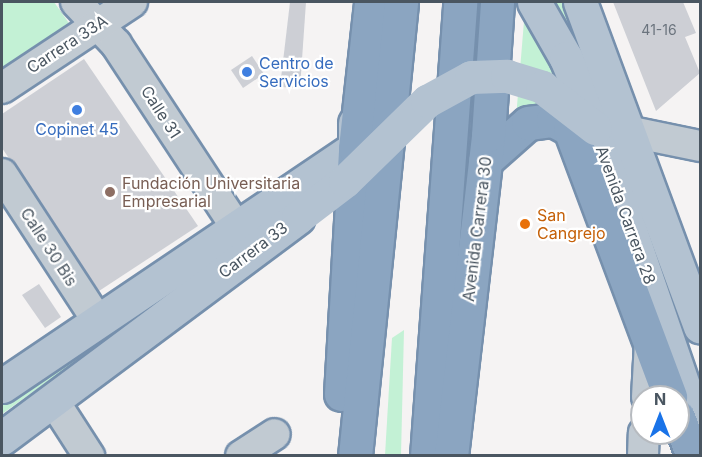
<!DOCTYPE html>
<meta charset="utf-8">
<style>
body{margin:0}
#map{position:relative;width:702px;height:457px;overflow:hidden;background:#f5f3f3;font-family:Inter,sans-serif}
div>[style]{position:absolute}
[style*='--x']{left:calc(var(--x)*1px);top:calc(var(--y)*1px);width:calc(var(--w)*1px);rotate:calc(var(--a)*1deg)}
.green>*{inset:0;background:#c3f1d5}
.building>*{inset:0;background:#cdcfd5}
.roads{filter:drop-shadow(2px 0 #7690ad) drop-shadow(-2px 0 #7690ad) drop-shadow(0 2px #7690ad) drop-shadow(0 -2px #7690ad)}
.minor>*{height:30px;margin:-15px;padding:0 15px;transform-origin:15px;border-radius:15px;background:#c1cad2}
.major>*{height:33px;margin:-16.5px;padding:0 16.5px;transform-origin:16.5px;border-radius:16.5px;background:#b3c2d1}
.highway>*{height:33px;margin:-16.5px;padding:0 16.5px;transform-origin:16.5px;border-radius:16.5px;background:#8ba5c1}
.major-bridge>*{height:33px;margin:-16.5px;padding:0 16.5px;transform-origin:16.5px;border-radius:16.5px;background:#b3c2d1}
.dots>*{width:16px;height:16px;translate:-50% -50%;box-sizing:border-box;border:3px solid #fff;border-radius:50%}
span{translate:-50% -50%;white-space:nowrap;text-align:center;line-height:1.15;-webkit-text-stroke:4.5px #fff;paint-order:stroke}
.number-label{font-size:14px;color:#6b747e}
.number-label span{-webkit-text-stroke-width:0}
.street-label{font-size:16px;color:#4a5661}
.shop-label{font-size:16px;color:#366cbe}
.left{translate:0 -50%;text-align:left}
.education-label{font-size:16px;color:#785e54}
.food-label{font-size:16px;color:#c56008}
.frame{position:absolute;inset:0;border:3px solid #4a5661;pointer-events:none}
.north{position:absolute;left:630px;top:385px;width:60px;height:60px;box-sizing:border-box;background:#fff;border:2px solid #b7bbc0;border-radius:50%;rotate:0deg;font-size:16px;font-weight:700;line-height:24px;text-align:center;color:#4a5661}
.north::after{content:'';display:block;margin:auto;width:21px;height:27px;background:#1a73e8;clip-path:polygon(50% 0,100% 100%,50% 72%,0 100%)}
</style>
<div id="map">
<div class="green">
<i style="clip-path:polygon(2px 2px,54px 2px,71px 26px,2px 72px)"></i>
<i style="clip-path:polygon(520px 2px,566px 2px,601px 97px,516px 118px,525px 9px)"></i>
<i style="clip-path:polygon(161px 298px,101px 343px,2px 414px,2px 402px)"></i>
<i style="clip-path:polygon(404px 330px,401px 455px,385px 455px,392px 338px)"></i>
</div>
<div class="building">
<i style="clip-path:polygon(290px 2px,306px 2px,300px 88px,280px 87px)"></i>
<i style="clip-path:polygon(613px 2px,683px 2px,696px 33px,685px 37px,700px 73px,656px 111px)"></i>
<i style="clip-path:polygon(252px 56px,264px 74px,243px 88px,231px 70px)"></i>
<i style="clip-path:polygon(84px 59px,198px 226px,99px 291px,2px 148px,2px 114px)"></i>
<i style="clip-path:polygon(39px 284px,61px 317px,45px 328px,22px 295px)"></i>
</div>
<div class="roads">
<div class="minor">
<i style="--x:76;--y:2;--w:58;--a:46.4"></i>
<i style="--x:116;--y:44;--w:220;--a:56.7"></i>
<i style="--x:2;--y:88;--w:156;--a:-33.5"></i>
<i style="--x:627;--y:131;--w:75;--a:11.6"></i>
<i style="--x:2;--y:174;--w:176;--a:56.9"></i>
<i style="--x:647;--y:397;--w:55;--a:-86.9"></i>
<i style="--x:60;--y:411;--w:54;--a:57.2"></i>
<i style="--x:241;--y:456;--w:40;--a:-32.9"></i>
<i style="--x:643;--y:456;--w:23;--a:-88"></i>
</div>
<div class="major">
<i style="--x:534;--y:2;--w:64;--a:60.3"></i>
<i style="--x:566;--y:58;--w:76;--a:67.5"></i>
<i style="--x:595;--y:128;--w:324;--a:71.1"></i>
<i style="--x:580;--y:2;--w:346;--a:69.7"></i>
<i style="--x:2;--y:386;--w:426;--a:-34"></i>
<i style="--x:355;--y:148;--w:25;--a:-90"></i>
<i style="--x:2;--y:438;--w:369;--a:-36.7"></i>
</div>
<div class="highway">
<i style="--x:485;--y:161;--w:57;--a:-41.5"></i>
<i style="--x:528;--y:123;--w:25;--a:-7"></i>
<i style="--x:553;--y:120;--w:19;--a:28"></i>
<i style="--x:570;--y:129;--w:286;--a:69.5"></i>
<i style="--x:341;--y:394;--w:246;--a:-86.7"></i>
<i style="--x:355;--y:148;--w:147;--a:-83.7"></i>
<i style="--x:678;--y:417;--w:42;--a:69"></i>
<i style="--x:355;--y:456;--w:456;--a:-84.2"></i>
<i style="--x:427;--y:456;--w:455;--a:-85.8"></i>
<i style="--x:451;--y:456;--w:323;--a:-83.4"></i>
<i style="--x:488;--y:135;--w:133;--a:-86.1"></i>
</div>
</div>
<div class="major-bridge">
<i style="--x:298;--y:217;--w:59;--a:-37.5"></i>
<i style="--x:345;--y:181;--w:115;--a:-44.3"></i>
<i style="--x:427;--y:101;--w:50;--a:-28.6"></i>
<i style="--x:471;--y:77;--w:36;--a:-2"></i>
<i style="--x:507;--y:76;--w:37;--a:17"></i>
<i style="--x:542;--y:87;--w:67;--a:37.7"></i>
</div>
<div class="dots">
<i style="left:247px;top:72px;background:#3f7fe0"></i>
<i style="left:77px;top:110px;background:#3f7fe0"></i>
<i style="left:110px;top:192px;background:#8d6e63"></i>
<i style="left:525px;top:224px;background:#e8710a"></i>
</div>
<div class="number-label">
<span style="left:659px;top:30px">41-16</span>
</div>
<div class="street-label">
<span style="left:67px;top:44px;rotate:-33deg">Carrera 33A</span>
<span style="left:161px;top:112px;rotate:57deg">Calle 31</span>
<span style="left:626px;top:215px;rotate:70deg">Avenida Carrera 28</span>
<span style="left:477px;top:229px;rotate:-83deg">Avenida Carrera 30</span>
<span style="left:49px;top:247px;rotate:57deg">Calle 30 Bis</span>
<span style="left:253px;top:250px;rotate:-37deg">Carrera 33</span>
</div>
<div class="shop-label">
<span class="left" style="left:259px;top:72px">Centro de<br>Servicios</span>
<span style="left:77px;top:129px">Copinet 45</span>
</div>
<div class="education-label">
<span class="left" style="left:122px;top:192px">Fundación Universitaria<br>Empresarial</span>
</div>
<div class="food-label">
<span class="left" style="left:537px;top:224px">San<br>Cangrejo</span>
</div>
<div class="frame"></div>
<div class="north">N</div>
</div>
